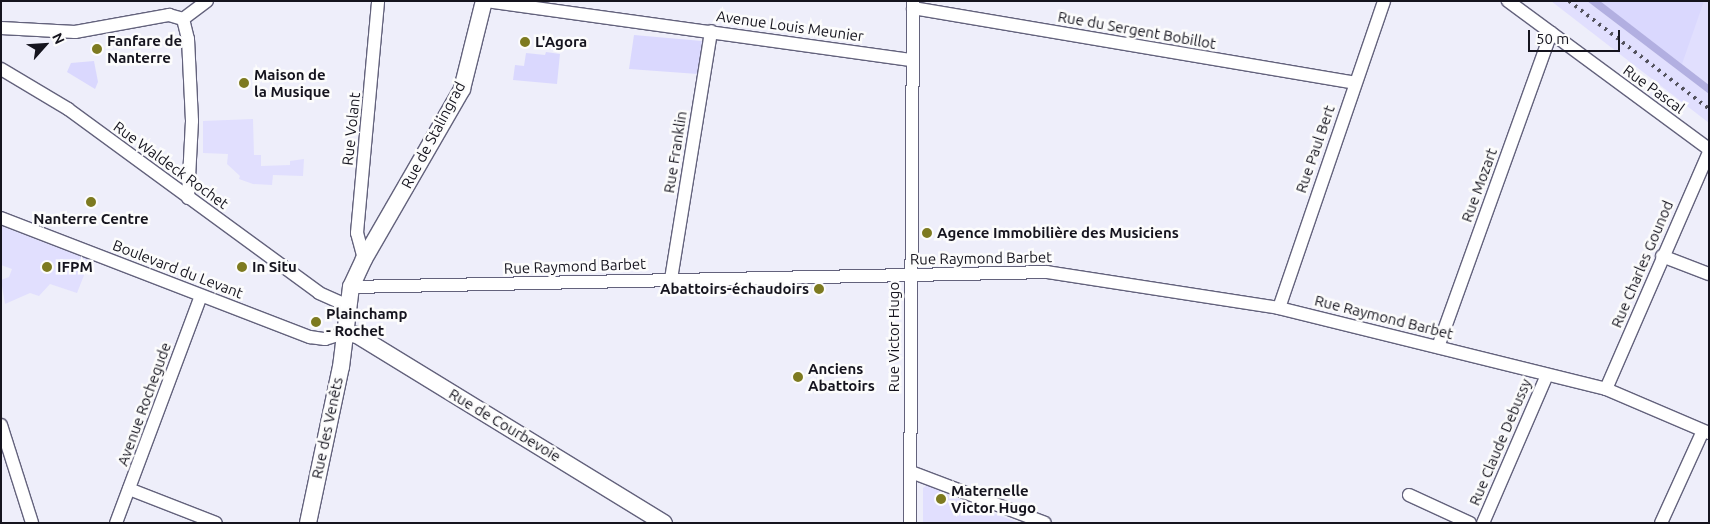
<!DOCTYPE html>
<meta charset="utf-8">
<style>
body{margin:0}
#map{position:relative;width:1710px;height:524px;overflow:hidden;background:#eeeefa;font-family:Ubuntu,sans-serif}
div>[style]{position:absolute}
[style*='--x']{left:calc(var(--x)*1px);top:calc(var(--y)*1px);width:calc(var(--w)*1px);rotate:calc(var(--a)*1deg)}
.built>*{inset:0;background:#e1dffe}
.green>*{inset:0;background:#dad8fe}
.forest>*{inset:0;background:#b2afe1}
.roads{filter:drop-shadow(1px 0 #63627c) drop-shadow(-1px 0 #63627c) drop-shadow(0 1px #63627c) drop-shadow(0 -1px #63627c)}
.minor>*{height:12px;margin:-6px;padding:0 6px;transform-origin:6px;border-radius:6px;background:#fff}
.tertiary>*{height:16px;margin:-8px;padding:0 8px;transform-origin:8px;border-radius:8px;background:#fff}
.rail>*{height:4px;margin-top:-2px;transform-origin:0;background:repeating-linear-gradient(90deg,#53525d 0 2.5px,transparent 0 7.5px)}
.dots>*{width:14px;height:14px;translate:-50% -50%;box-sizing:border-box;border:2px solid #fcfcfc;border-radius:50%}
span{translate:-50% -50%;white-space:nowrap;text-align:center;line-height:1.15;-webkit-text-stroke:5px #fcfcfc;paint-order:stroke}
.street-label{font-size:15px;color:#15141e}
.poi-label{font-size:15px;color:#15141e;font-weight:700}
.left{translate:0 -50%;text-align:left}
.right{translate:-100% -50%;text-align:right}
.frame{position:absolute;inset:0;border:2px solid #15141e;pointer-events:none}
.north{position:absolute;left:20px;top:20px;width:50px;height:50px;-webkit-text-stroke:4px #fcfcfc;paint-order:stroke;rotate:64deg;font-size:14px;font-weight:700;line-height:20px;text-align:center;color:#15141e}
.north::after{content:'';display:block;margin:auto;width:18px;height:22px;background:#15141e;clip-path:polygon(50% 0,100% 100%,50% 72%,0 100%)}
.scale{position:absolute;left:1528px;top:30px;width:92px;height:22px;box-sizing:border-box;border:2px solid #15141e;border-top:0;padding-left:6px;font-size:15px;line-height:18px;white-space:nowrap;color:#15141e;-webkit-text-stroke:4px #fcfcfc;paint-order:stroke}
</style>
<div id="map">
<div class="built">
<i style="clip-path:polygon(1551px 1px,1587px 1px,1709px 94px,1709px 123px)"></i>
<i style="clip-path:polygon(1602px 1px,1709px 1px,1709px 85px,1602px 3px)"></i>
<i style="clip-path:polygon(253px 119px,254px 155px,261px 155px,261px 166px,290px 165px,290px 161px,304px 159px,303px 176px,273px 175px,272px 185px,253px 184px,239px 179px,240px 176px,227px 164px,228px 154px,203px 153px,203px 121px)"></i>
<i style="clip-path:polygon(1px 226px,90px 260px,77px 293px,50px 284px,39px 296px,30px 293px,5px 304px,1px 280px,9px 277px,12px 269px,1px 265px)"></i>
<i style="clip-path:polygon(927px 485px,985px 510px,1019px 523px,923px 523px,923px 488px)"></i>
</div>
<div class="green">
<i style="clip-path:polygon(1602px 1px,1704px 1px,1682px 64px,1602px 3px)"></i>
<i style="clip-path:polygon(634px 35px,702px 41px,698px 74px,629px 69px)"></i>
<i style="clip-path:polygon(546px 52px,560px 54px,557px 84px,513px 80px,515px 65px,524px 66px,526px 53px,545px 55px)"></i>
<i style="clip-path:polygon(94px 61px,98px 82px,95px 89px,67px 72px,71px 63px)"></i>
</div>
<div class="forest">
<i style="clip-path:polygon(1587px 1px,1600px 1px,1709px 85px,1709px 94px)"></i>
</div>
<div class="roads">
<div class="minor">
<i style="--x:485;--y:1;--w:431;--a:7.9"></i>
<i style="--x:1508;--y:1;--w:250;--a:36.4"></i>
<i style="--x:913;--y:8;--w:448;--a:9.6"></i>
<i style="--x:183;--y:19;--w:21;--a:76"></i>
<i style="--x:188;--y:39;--w:82;--a:87.2"></i>
<i style="--x:192;--y:121;--w:77;--a:93"></i>
<i style="--x:1;--y:28;--w:74;--a:3.1"></i>
<i style="--x:75;--y:32;--w:96;--a:-10.3"></i>
<i style="--x:169;--y:15;--w:15;--a:16"></i>
<i style="--x:183;--y:19;--w:30;--a:-37"></i>
<i style="--x:1;--y:69;--w:78;--a:30.8"></i>
<i style="--x:68;--y:109;--w:311;--a:36.2"></i>
<i style="--x:319;--y:293;--w:32;--a:24"></i>
<i style="--x:1;--y:218;--w:331;--a:21.1"></i>
<i style="--x:310;--y:337;--w:15;--a:8"></i>
<i style="--x:325;--y:339;--w:21;--a:-17"></i>
<i style="--x:1662;--y:256;--w:50;--a:21"></i>
<i style="--x:364;--y:259;--w:27;--a:-105"></i>
<i style="--x:357;--y:233;--w:233;--a:-84.8"></i>
<i style="--x:671;--y:279;--w:251;--a:-80.8"></i>
<i style="--x:351;--y:287;--w:696;--a:-1.23"></i>
<i style="--x:1047;--y:272;--w:235;--a:8.8"></i>
<i style="--x:1279;--y:308;--w:337;--a:13.9"></i>
<i style="--x:1606;--y:389;--w:112;--a:23.1"></i>
<i style="--x:1279;--y:308;--w:324;--a:-71.1"></i>
<i style="--x:1438;--y:347;--w:334;--a:-70.2"></i>
<i style="--x:1606;--y:389;--w:258;--a:-66.5"></i>
<i style="--x:1;--y:425;--w:103;--a:72.4"></i>
<i style="--x:911;--y:472;--w:143;--a:20.8"></i>
<i style="--x:129;--y:489;--w:93;--a:21.3"></i>
<i style="--x:1409;--y:495;--w:67;--a:24.7"></i>
<i style="--x:116;--y:523;--w:242;--a:-69.5"></i>
<i style="--x:910;--y:523;--w:522;--a:-89.67"></i>
<i style="--x:1483;--y:523;--w:161;--a:-66.6"></i>
<i style="--x:1661;--y:523;--w:101;--a:-65.5"></i>
</div>
<div class="tertiary">
<i style="--x:345;--y:333;--w:12;--a:9"></i>
<i style="--x:357;--y:335;--w:360;--a:31.5"></i>
<i style="--x:308;--y:523;--w:159;--a:-78.1"></i>
<i style="--x:341;--y:367;--w:81;--a:-82.9"></i>
<i style="--x:351;--y:287;--w:31;--a:-65"></i>
<i style="--x:364;--y:259;--w:196;--a:-60"></i>
<i style="--x:462;--y:89;--w:91;--a:-76"></i>
</div>
</div>
<div class="rail">
<i style="--x:1569;--y:1;--w:177;--a:37.6"></i>
</div>
<div class="dots">
<i style="left:525px;top:42px;background:#7d7a20"></i>
<i style="left:97px;top:49px;background:#7d7a20"></i>
<i style="left:244px;top:83px;background:#7d7a20"></i>
<i style="left:91px;top:202px;background:#7d7a20"></i>
<i style="left:927px;top:233px;background:#7d7a20"></i>
<i style="left:47px;top:267px;background:#7d7a20"></i>
<i style="left:242px;top:267px;background:#7d7a20"></i>
<i style="left:819px;top:289px;background:#7d7a20"></i>
<i style="left:316px;top:322px;background:#7d7a20"></i>
<i style="left:798px;top:377px;background:#7d7a20"></i>
<i style="left:941px;top:499px;background:#7d7a20"></i>
</div>
<div class="street-label">
<span style="left:790px;top:26px;rotate:8deg">Avenue Louis Meunier</span>
<span style="left:1137px;top:30px;rotate:10deg">Rue du Sergent Bobillot</span>
<span style="left:1654px;top:89px;rotate:36deg">Rue Pascal</span>
<span style="left:351px;top:129px;rotate:-84deg">Rue Volant</span>
<span style="left:433px;top:135px;rotate:-62deg">Rue de Stalingrad</span>
<span style="left:1315px;top:149px;rotate:-71deg">Rue Paul Bert</span>
<span style="left:675px;top:152px;rotate:-81deg">Rue Franklin</span>
<span style="left:171px;top:165px;rotate:36deg">Rue Waldeck Rochet</span>
<span style="left:1479px;top:185px;rotate:-70deg">Rue Mozart</span>
<span style="left:981px;top:258px;rotate:-1deg">Rue Raymond Barbet</span>
<span style="left:1642px;top:264px;rotate:-67deg">Rue Charles Gounod</span>
<span style="left:575px;top:266px;rotate:-2deg">Rue Raymond Barbet</span>
<span style="left:178px;top:269px;rotate:21deg">Boulevard du Levant</span>
<span style="left:1384px;top:317px;rotate:14deg">Rue Raymond Barbet</span>
<span style="left:894px;top:337px;rotate:-90deg">Rue Victor Hugo</span>
<span style="left:144px;top:404px;rotate:-70deg">Avenue Rochegude</span>
<span style="left:505px;top:425px;rotate:31deg">Rue de Courbevoie</span>
<span style="left:327px;top:428px;rotate:-78deg">Rue des Venêts</span>
<span style="left:1500px;top:442px;rotate:-67deg">Rue Claude Debussy</span>
</div>
<div class="poi-label">
<span class="left" style="left:107px;top:49px">Fanfare de<br>Nanterre</span>
<span class="left" style="left:535px;top:42px">L'Agora</span>
<span class="left" style="left:254px;top:83px">Maison de<br>la Musique</span>
<span style="left:91px;top:219px">Nanterre Centre</span>
<span class="left" style="left:937px;top:233px">Agence Immobilière des Musiciens</span>
<span class="left" style="left:57px;top:267px">IFPM</span>
<span class="left" style="left:252px;top:267px">In Situ</span>
<span class="right" style="left:809px;top:289px">Abattoirs-échaudoirs</span>
<span class="left" style="left:326px;top:322px">Plainchamp<br>- Rochet</span>
<span class="left" style="left:808px;top:377px">Anciens<br>Abattoirs</span>
<span class="left" style="left:951px;top:499px">Maternelle<br>Victor Hugo</span>
</div>
<div class="frame"></div>
<div class="north">N</div>
<div class="scale">50 m</div>
</div>
